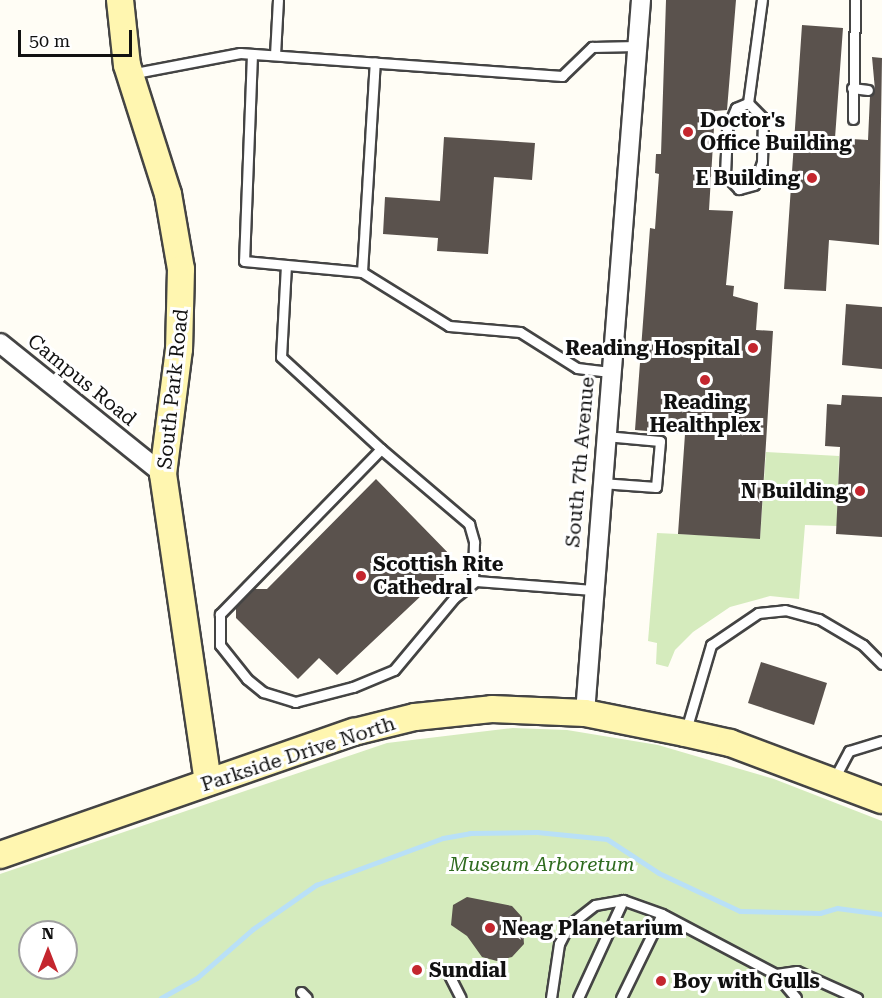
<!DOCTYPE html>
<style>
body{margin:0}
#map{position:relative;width:882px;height:998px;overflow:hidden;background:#fffdf5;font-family:"Roboto Serif",serif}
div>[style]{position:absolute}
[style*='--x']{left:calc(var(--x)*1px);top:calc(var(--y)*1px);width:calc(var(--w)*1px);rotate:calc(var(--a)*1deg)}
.green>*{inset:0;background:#d5ebbd}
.stream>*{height:4.5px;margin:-2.25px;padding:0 2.25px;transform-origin:2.25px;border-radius:2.25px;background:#b9e0f7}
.building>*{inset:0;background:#5a524d}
.roads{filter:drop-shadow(2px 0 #444) drop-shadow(-2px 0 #444) drop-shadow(0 2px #444) drop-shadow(0 -2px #444)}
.lane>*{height:9px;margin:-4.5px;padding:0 4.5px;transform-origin:4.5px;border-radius:4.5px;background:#fff}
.street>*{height:18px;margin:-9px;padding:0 9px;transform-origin:9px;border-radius:9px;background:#fff}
.secondary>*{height:26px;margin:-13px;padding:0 13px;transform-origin:13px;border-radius:13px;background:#fff6b0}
.dots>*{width:16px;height:16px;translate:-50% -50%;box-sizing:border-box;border:3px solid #fff;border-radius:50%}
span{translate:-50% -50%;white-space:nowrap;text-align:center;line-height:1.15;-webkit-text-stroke:6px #fff;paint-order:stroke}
.poi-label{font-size:20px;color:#111;font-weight:700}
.left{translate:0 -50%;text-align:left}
.right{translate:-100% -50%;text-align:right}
.street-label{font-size:20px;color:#111}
.park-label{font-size:20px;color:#2f6b1f;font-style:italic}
.north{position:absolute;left:18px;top:920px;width:60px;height:60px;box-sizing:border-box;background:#fff;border:2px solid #a0a0a0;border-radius:50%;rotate:0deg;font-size:16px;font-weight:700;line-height:24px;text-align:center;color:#111}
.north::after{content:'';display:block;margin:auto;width:21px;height:27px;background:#c4262e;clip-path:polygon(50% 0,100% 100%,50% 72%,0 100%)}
.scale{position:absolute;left:18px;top:30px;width:114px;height:27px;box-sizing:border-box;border:3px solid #111;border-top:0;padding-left:8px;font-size:18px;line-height:21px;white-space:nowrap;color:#111;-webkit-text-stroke:4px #fff;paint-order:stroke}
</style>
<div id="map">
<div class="green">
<i style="clip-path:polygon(766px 452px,839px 456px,837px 526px,805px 525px,799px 599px,770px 596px,730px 607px,693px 632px,675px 650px,668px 667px,656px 664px,657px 643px,648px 641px,657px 533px,760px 538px)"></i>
<i style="clip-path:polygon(evenodd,513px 728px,567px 730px,658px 745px,774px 779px,882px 821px,882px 998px,0 998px,0 874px,387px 743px,513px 728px,30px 932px,66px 932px,66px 968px,30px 968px,30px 932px)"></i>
</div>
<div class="stream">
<i style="--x:161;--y:998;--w:41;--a:-29.1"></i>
<i style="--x:197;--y:978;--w:74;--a:-41.2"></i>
<i style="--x:253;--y:929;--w:77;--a:-34.9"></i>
<i style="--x:316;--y:885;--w:135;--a:-20.3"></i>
<i style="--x:443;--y:838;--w:27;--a:-10"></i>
<i style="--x:470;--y:833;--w:67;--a:-0.9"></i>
<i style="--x:537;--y:832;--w:70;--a:5.7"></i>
<i style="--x:607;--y:839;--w:62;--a:33.2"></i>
<i style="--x:659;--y:873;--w:89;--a:25.1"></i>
<i style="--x:740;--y:911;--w:80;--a:1.4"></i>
<i style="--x:820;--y:913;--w:18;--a:-16"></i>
<i style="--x:837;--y:908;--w:45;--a:7.6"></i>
</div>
<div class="building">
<i style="clip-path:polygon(666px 0,736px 0,727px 110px,715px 111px,709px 210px,733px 211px,726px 285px,734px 286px,733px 296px,758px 303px,756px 330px,773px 331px,760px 539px,678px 534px,685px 434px,635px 430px,650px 228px,655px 229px,659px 174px,655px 173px,656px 154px,661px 154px)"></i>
<i style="clip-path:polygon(802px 25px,843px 28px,835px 138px,868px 140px,870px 96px,875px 90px,872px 57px,882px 58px,879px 245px,829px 240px,826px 291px,784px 289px)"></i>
<i style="clip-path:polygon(444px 137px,535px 143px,532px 180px,494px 177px,488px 254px,437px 251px,438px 238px,383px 234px,385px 197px,440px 201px)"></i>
<i style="clip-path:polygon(846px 304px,882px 307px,882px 369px,842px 365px)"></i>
<i style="clip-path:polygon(842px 395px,882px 397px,882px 537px,836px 534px,840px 447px,825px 446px,827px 404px,841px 405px)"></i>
<i style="clip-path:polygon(376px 479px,457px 562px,337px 675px,319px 658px,298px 679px,236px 618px,236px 607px,254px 589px,267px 589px)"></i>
<i style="clip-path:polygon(761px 662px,827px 683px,814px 725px,748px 703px)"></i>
<i style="clip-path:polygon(467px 897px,512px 906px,522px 917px,524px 944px,512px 957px,497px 961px,482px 957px,467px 936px,451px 925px,453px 905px)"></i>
</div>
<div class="roads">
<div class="lane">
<i style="--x:252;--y:54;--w:207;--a:92.2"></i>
<i style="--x:244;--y:261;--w:119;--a:5.3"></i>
<i style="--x:362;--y:272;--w:102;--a:31.8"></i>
<i style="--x:449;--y:326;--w:71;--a:4.8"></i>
<i style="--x:520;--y:332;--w:67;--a:32.3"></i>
<i style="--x:577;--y:368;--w:33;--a:7"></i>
<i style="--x:275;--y:55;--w:55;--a:-86.9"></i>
<i style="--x:130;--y:74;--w:112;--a:-10.8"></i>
<i style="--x:240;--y:53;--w:323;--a:4.1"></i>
<i style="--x:562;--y:76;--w:42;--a:-44"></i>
<i style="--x:592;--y:47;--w:45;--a:-1.3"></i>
<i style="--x:852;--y:88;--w:16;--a:7"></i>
<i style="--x:748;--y:103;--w:21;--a:45"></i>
<i style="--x:763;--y:118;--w:44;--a:91.3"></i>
<i style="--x:762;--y:162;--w:24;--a:109"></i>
<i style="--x:754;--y:185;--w:16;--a:165"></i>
<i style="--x:739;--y:189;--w:20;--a:-135"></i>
<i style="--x:725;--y:175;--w:46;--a:-87.5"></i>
<i style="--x:727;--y:129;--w:23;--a:-67"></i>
<i style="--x:736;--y:108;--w:13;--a:-23"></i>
<i style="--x:748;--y:103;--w:104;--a:-82.3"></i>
<i style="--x:853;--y:119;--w:119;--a:-89"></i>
<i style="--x:286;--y:265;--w:92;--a:93.1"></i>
<i style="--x:281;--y:357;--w:136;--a:42.6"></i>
<i style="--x:381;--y:449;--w:231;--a:134.3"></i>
<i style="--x:220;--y:614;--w:31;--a:90"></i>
<i style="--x:220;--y:645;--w:43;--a:51.5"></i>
<i style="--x:247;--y:679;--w:21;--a:39"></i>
<i style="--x:263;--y:692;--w:34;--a:17"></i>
<i style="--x:295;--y:702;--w:60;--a:-14.5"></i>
<i style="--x:353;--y:687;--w:44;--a:-22.5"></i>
<i style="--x:394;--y:670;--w:94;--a:-50.2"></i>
<i style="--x:454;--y:598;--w:28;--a:-38"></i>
<i style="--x:476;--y:581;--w:117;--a:4.4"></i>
<i style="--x:362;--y:272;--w:210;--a:-86.5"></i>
<i style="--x:381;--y:449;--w:116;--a:40.4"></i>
<i style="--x:469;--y:524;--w:19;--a:74"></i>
<i style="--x:474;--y:542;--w:40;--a:91.4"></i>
<i style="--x:601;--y:483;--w:55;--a:4.2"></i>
<i style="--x:656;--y:487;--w:46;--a:-85"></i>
<i style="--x:660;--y:441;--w:55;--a:-174.8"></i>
<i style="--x:686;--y:730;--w:89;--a:-73.6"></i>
<i style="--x:711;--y:645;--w:57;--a:-34.2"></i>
<i style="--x:758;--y:613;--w:27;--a:-6"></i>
<i style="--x:785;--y:610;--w:35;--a:15"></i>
<i style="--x:819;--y:619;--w:51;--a:30.6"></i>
<i style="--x:863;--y:645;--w:27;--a:45"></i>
<i style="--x:834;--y:779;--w:32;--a:-62"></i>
<i style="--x:849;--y:751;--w:34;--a:-17"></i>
<i style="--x:447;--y:971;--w:30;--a:63"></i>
<i style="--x:776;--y:974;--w:21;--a:-8"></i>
<i style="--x:797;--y:971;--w:66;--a:24.2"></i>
<i style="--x:301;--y:992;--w:8;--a:45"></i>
<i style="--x:551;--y:998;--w:55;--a:-81.6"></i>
<i style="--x:559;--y:944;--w:20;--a:-63"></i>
<i style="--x:568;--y:926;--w:34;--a:-38"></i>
<i style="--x:595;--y:905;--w:28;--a:-10"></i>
<i style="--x:623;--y:900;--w:41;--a:19.7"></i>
<i style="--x:662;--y:914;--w:129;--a:27.8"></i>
<i style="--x:776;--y:974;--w:31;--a:50"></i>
<i style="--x:578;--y:998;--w:108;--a:-65.3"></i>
<i style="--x:621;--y:998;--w:93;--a:-64"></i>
</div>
<div class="street">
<i style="--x:0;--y:343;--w:209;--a:38.8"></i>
<i style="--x:585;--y:713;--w:715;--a:-85.51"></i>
</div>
<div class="secondary">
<i style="--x:120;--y:0;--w:65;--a:83.9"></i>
<i style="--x:127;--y:65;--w:135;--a:72.4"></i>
<i style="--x:168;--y:194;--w:76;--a:80.2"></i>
<i style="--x:181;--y:269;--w:80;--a:91.4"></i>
<i style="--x:179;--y:349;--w:126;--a:97.3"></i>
<i style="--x:163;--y:474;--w:311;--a:81.7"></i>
<i style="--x:0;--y:855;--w:375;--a:-19.2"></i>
<i style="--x:354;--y:732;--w:63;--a:-13.8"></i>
<i style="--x:415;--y:717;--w:77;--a:-5.9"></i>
<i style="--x:492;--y:709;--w:93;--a:2.5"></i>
<i style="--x:585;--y:713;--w:102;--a:11.3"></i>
<i style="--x:685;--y:733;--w:46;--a:12.5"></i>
<i style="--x:730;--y:743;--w:162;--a:20.6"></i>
</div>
</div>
<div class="dots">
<i style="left:688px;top:132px;background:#c4262e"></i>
<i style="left:812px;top:178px;background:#c4262e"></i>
<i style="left:753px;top:348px;background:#c4262e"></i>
<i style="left:705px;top:380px;background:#c4262e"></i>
<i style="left:860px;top:491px;background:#c4262e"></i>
<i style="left:361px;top:576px;background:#c4262e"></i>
<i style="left:490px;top:928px;background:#c4262e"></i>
<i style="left:417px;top:970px;background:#c4262e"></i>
<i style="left:661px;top:981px;background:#c4262e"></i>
</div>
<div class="poi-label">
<span class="left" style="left:700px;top:132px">Doctor's<br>Office Building</span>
<span class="right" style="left:800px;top:178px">E Building</span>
<span class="right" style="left:740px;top:348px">Reading Hospital</span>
<span style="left:705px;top:414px">Reading<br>Healthplex</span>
<span class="right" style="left:848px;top:491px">N Building</span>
<span class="left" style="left:373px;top:576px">Scottish Rite<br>Cathedral</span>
<span class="left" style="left:502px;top:928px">Neag Planetarium</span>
<span class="left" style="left:429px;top:970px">Sundial</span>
<span class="left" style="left:673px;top:981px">Boy with Gulls</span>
</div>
<div class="street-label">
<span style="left:82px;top:380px;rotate:39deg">Campus Road</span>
<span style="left:173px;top:389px;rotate:-84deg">South Park Road</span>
<span style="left:580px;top:462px;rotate:-85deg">South 7th Avenue</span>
<span style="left:298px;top:754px;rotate:-18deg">Parkside Drive North</span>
</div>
<div class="park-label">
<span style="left:542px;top:864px">Museum Arboretum</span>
</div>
<div class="north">N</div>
<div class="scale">50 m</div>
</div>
